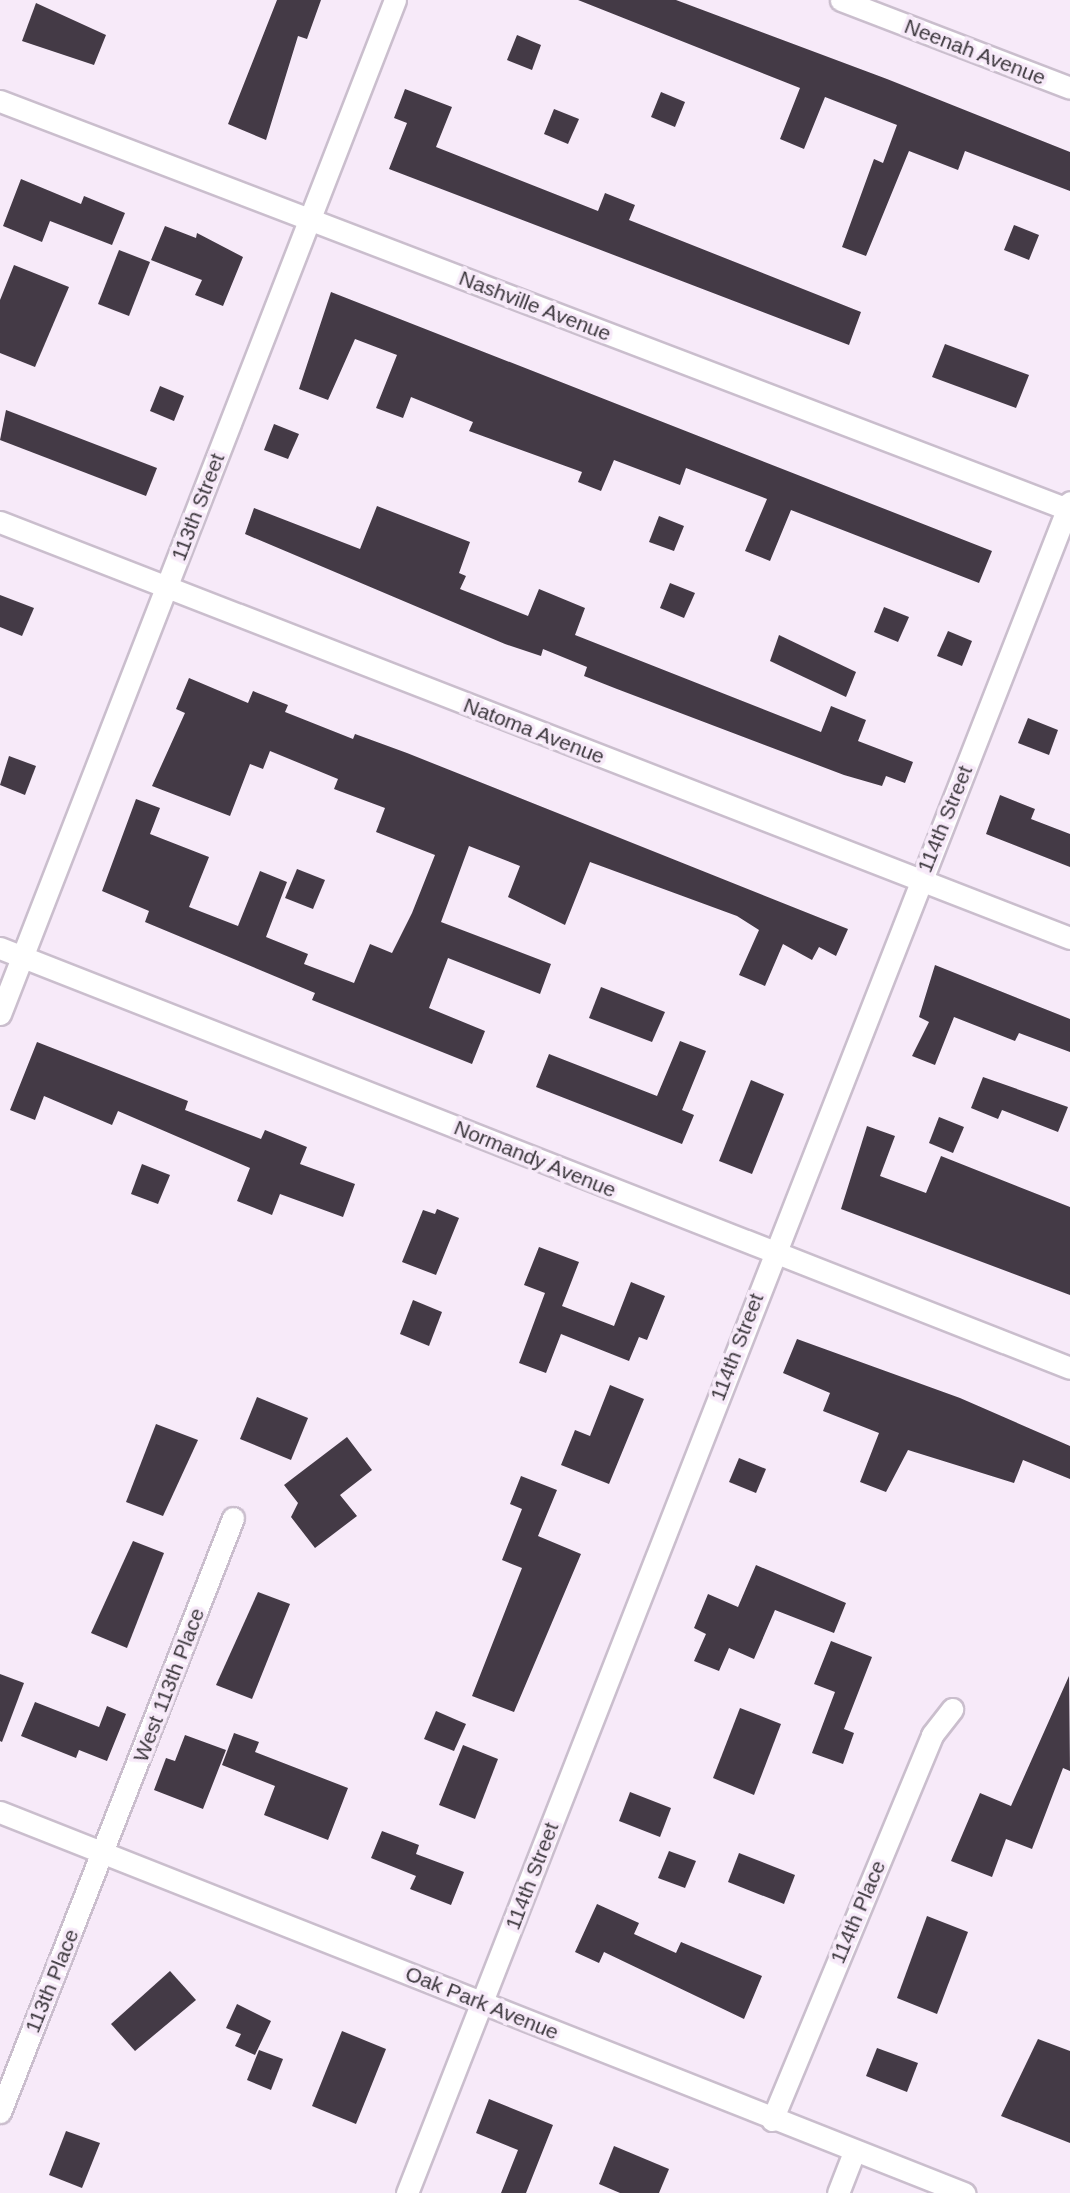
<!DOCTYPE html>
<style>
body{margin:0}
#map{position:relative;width:1070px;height:2193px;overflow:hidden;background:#f7eaf9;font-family:Helvetica,sans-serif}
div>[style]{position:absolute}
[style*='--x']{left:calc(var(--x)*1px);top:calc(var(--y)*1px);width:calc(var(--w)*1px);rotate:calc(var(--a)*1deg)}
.building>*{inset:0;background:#443a46}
.roads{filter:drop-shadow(2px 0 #cabecd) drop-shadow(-2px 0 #cabecd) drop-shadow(0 2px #cabecd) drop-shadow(0 -2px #cabecd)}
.minor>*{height:21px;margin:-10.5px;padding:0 10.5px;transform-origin:10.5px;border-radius:10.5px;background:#fff}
span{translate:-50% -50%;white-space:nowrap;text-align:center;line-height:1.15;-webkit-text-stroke:7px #f7eaf9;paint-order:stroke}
.street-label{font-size:21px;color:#3d383e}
</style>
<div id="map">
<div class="building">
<i style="clip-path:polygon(277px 0,321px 0,307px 39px,298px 36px,266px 140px,228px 124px)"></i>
<i style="clip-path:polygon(578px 0,676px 0,887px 79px,1070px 152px,1070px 191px,965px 151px,958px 170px,909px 151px,866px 256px,842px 247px,874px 159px,883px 163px,897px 125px,825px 97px,804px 149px,780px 139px,800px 88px)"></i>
<i style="clip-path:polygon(36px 3px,106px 35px,94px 65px,22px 41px)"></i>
<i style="clip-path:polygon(517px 35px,541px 45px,532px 70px,507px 60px)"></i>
<i style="clip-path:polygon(405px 89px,452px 107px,436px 147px,598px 211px,605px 193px,635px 205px,629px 220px,861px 312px,849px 345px,389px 169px,407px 123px,394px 118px)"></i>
<i style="clip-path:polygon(661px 92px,685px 102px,675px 127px,651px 117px)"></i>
<i style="clip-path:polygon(554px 109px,579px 119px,568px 144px,544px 134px)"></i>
<i style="clip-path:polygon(21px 179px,81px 204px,84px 196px,125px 213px,112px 245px,50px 221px,42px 242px,3px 226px)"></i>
<i style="clip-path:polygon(1014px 225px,1039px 235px,1029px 260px,1004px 250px)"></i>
<i style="clip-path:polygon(165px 226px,196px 238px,197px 233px,243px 257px,223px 306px,195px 295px,202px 280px,151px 260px)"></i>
<i style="clip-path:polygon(119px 250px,150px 262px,129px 316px,98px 304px)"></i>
<i style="clip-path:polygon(14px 265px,69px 287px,35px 367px,0 353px,0 300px)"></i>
<i style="clip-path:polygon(331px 292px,992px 551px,979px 583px,791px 510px,770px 561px,745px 551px,767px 499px,686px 468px,680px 485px,614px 460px,601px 491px,578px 482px,582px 472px,469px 431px,473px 422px,411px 397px,403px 418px,376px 408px,397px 355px,355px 339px,328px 400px,299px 389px)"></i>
<i style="clip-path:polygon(945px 344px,1029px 375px,1016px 408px,932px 377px)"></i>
<i style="clip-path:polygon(160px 386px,184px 396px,174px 421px,150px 411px)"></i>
<i style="clip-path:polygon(6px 410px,157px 468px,146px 496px,0 440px)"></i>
<i style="clip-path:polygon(274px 424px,299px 434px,288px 459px,264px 450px)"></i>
<i style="clip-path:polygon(377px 506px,470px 542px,459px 573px,466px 576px,460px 589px,528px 616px,539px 589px,585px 608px,575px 635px,821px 732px,831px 706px,866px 720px,858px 741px,913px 762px,905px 783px,886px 776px,882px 786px,844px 775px,617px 689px,584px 676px,587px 667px,543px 649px,541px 656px,505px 644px,245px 534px,254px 508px,360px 549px)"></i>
<i style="clip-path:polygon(659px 516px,684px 526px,674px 551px,649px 542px)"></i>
<i style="clip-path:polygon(670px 583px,695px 593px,684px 618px,660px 608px)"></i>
<i style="clip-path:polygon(0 595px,34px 608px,22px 636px,0 627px)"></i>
<i style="clip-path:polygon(884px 607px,909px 617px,898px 642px,874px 632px)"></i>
<i style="clip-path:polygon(948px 631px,972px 641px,962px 666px,937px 656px)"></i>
<i style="clip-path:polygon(779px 635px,856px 672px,846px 697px,770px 661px)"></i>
<i style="clip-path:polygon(189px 678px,248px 703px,253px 691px,288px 705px,285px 712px,353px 739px,355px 734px,407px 753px,848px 929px,836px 956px,819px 947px,812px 960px,783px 944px,765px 986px,739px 975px,759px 930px,737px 916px,590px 862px,565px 925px,508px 897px,520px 866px,469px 846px,441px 922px,551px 964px,540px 994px,448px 958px,429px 1008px,485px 1031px,472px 1064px,312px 1000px,315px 993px,145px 922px,149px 911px,102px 891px,136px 799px,160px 808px,150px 834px,209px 857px,189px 907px,238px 926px,260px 871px,287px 882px,266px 937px,308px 954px,304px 964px,354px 983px,370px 944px,392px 953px,412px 913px,435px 855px,376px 832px,385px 808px,334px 789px,338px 779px,270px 751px,263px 769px,250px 764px,230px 816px,152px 786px,185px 713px,176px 709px)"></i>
<i style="clip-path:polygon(1028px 718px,1058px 730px,1049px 755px,1018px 743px)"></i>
<i style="clip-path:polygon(9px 756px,36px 766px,25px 795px,0 785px)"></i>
<i style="clip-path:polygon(1000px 795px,1035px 809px,1031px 819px,1070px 834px,1070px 867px,986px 834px)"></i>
<i style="clip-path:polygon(297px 869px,325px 880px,313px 909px,285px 898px)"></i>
<i style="clip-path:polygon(935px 965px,1070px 1019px,1070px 1052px,1019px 1033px,1015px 1041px,954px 1017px,935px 1065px,912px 1056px,929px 1022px,919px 1017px)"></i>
<i style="clip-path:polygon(601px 987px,665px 1012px,652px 1042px,589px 1018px)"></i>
<i style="clip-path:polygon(680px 1041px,706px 1051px,682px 1110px,694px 1115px,682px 1144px,536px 1087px,549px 1054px,657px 1096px)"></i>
<i style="clip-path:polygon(37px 1042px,188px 1101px,185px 1110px,261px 1139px,265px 1130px,307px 1147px,300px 1164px,355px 1184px,343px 1217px,280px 1194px,272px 1215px,237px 1201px,250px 1168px,118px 1111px,112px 1125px,44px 1096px,35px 1120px,10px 1110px)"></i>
<i style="clip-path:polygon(983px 1077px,1068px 1107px,1058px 1132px,1002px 1110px,998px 1119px,971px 1108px)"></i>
<i style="clip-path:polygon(751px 1080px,784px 1094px,752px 1174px,719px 1161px)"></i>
<i style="clip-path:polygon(939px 1117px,964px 1127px,953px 1153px,929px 1143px)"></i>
<i style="clip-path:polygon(867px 1126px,895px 1136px,880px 1176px,926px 1193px,941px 1156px,1070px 1207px,1070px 1295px,841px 1209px)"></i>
<i style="clip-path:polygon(142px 1164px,170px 1175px,158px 1204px,131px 1194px)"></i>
<i style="clip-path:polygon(437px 1209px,459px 1218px,436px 1275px,402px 1262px,423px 1210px,435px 1214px)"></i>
<i style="clip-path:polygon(539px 1247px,579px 1262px,562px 1306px,614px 1326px,631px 1282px,665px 1296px,647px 1340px,639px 1337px,629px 1361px,561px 1334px,546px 1373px,519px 1363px,545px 1293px,524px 1285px)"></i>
<i style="clip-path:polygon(413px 1300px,442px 1312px,429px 1346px,400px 1334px)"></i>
<i style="clip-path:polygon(797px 1339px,960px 1398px,1070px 1446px,1070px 1479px,1023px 1460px,1014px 1483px,908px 1450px,886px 1492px,860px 1482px,879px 1433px,823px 1411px,830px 1393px,783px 1373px)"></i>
<i style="clip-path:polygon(610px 1385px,644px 1399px,609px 1484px,561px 1465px,575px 1430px,590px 1436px)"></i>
<i style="clip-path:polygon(257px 1397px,308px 1418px,291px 1460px,240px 1439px)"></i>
<i style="clip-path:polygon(156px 1424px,198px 1440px,163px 1516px,126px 1502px)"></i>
<i style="clip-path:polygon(347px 1437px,372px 1470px,340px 1495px,357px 1516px,315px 1548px,291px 1517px,298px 1503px,284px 1485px)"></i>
<i style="clip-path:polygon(739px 1458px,766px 1469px,756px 1493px,729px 1482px)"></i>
<i style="clip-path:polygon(521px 1476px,557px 1490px,538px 1536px,581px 1554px,514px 1712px,472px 1696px,522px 1568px,502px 1560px,522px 1509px,510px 1504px)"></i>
<i style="clip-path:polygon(133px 1541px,164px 1553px,127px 1648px,91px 1633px)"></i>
<i style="clip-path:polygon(756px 1565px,846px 1603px,834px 1633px,775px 1610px,754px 1659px,729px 1648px,719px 1671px,694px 1661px,706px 1634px,694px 1628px,708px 1594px,738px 1607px)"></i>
<i style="clip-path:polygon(258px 1592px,290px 1604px,252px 1699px,216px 1685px)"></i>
<i style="clip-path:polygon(831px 1641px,872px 1657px,844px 1729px,854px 1733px,843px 1764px,812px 1753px,835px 1692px,814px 1684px)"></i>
<i style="clip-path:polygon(0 1674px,24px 1683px,2px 1742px,0 1741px)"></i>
<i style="clip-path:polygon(1069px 1676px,1070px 1771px,1063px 1768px,1032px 1849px,1006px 1839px,992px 1877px,951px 1861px,980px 1793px,1011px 1806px)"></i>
<i style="clip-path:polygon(35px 1702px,99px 1727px,107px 1706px,126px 1714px,107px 1761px,79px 1750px,76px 1758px,21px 1736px)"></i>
<i style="clip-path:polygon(740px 1708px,781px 1724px,754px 1795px,713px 1778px)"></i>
<i style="clip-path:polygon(436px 1711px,466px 1724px,454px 1751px,424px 1739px)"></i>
<i style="clip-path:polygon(234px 1733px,259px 1742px,255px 1752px,348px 1788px,328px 1840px,264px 1815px,275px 1786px,222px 1765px)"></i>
<i style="clip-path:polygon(185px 1735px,226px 1750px,203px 1809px,154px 1790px,166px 1758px,175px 1761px)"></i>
<i style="clip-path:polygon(463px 1745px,498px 1759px,475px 1819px,439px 1805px)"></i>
<i style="clip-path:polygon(630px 1792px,671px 1808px,660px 1837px,619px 1821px)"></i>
<i style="clip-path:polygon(382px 1831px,419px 1845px,416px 1854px,464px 1872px,451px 1905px,410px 1889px,416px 1876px,371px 1858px)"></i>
<i style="clip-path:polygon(669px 1851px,696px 1861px,685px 1888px,658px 1878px)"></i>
<i style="clip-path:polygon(739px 1853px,795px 1875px,784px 1904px,728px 1882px)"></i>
<i style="clip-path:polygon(597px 1904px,639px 1923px,634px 1934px,676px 1953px,681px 1942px,762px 1976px,744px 2019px,604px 1952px,599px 1963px,575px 1952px)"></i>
<i style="clip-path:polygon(927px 1916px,968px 1932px,937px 2014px,897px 1998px)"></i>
<i style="clip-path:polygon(170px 1971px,196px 2000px,135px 2051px,111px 2024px)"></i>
<i style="clip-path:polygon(237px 2004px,271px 2021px,255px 2055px,235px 2046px,241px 2034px,226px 2028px)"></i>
<i style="clip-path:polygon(342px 2031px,386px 2049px,356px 2124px,312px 2106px)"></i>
<i style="clip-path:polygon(1038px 2039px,1070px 2051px,1070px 2143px,1001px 2116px)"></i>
<i style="clip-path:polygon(877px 2048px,918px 2063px,907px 2092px,866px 2076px)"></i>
<i style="clip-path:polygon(259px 2050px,283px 2059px,271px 2090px,247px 2080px)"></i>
<i style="clip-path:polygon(489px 2099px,553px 2125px,526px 2193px,501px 2193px,518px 2150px,476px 2133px)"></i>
<i style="clip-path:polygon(66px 2131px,100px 2143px,82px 2188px,49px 2175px)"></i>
<i style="clip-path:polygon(614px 2146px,669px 2169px,659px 2193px,620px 2193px,599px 2184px)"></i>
</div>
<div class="roads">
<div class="minor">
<i style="--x:841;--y:0;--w:245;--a:21"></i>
<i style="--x:0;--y:101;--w:1146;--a:20.92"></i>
<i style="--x:0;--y:522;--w:1148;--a:21.25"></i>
<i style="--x:0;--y:948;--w:1149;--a:21.43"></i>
<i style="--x:0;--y:1014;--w:1088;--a:-68.72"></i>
<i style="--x:0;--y:1812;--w:1037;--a:21.57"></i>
<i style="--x:0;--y:2112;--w:638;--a:-68.58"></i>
<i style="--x:772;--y:2120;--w:417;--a:-67.4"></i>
<i style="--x:932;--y:1735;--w:33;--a:-52"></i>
<i style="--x:407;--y:2193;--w:1816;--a:-68.59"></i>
<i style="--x:838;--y:2193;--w:44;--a:-68.7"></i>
</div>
</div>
<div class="street-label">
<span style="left:975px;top:52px;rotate:21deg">Neenah Avenue</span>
<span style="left:535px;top:306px;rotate:21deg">Nashville Avenue</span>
<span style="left:198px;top:507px;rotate:-69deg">113th Street</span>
<span style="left:534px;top:731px;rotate:21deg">Natoma Avenue</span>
<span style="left:945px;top:819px;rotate:-68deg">114th Street</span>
<span style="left:535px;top:1159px;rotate:22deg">Normandy Avenue</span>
<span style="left:737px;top:1347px;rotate:-69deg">114th Street</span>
<span style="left:169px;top:1685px;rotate:-69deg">West 113th Place</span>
<span style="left:532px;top:1876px;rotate:-69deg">114th Street</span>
<span style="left:858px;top:1912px;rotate:-67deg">114th Place</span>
<span style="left:52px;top:1981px;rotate:-68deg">113th Place</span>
<span style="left:482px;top:2003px;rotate:22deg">Oak Park Avenue</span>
</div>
</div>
